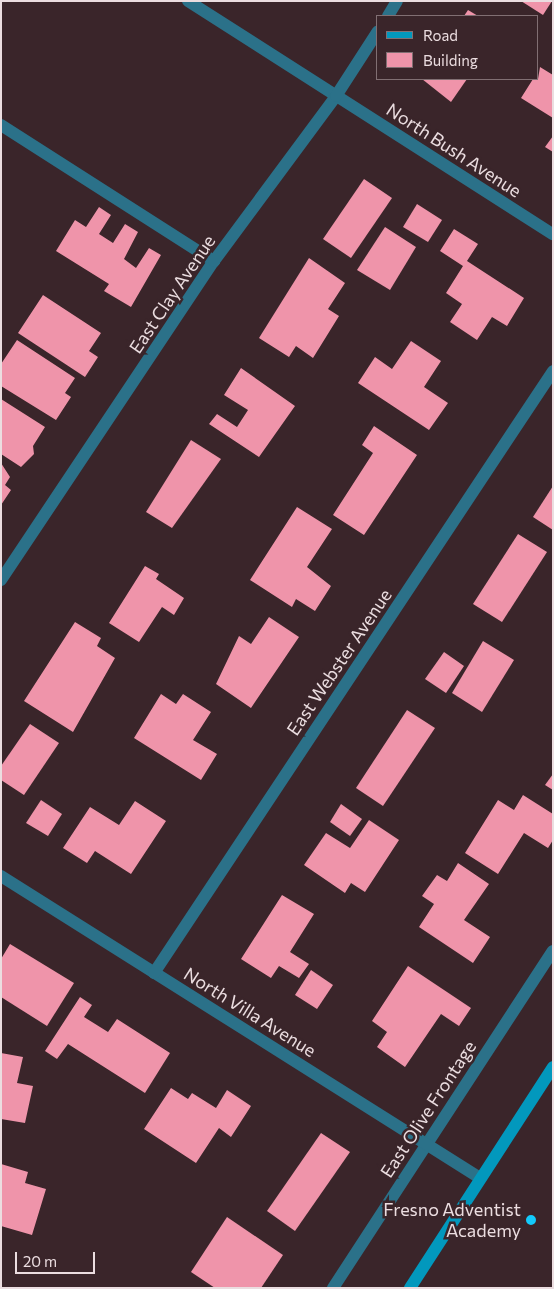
<!DOCTYPE html>
<style>
body{margin:0}
#map{position:relative;width:554px;height:1289px;overflow:hidden;background:#3a252a;font-family:Commissioner,sans-serif}
div>[style]{position:absolute}
[style*='--x']{left:calc(var(--x)*1px);top:calc(var(--y)*1px);width:calc(var(--w)*1px);rotate:calc(var(--a)*1deg)}
.building>*{inset:0;background:#ef94aa}
.service>*{height:12px;margin:-6px;padding:0 6px;transform-origin:6px;border-radius:6px;background:#2b7189}
.minor>*{height:12px;margin:-6px;padding:0 6px;transform-origin:6px;border-radius:6px;background:#2b7189}
.secondary>*{height:12px;margin:-6px;padding:0 6px;transform-origin:6px;border-radius:6px;background:#0298bd}
.dots>*{width:14px;height:14px;translate:-50% -50%;box-sizing:border-box;border:2px solid #3a252a;border-radius:50%}
span{translate:-50% -50%;white-space:nowrap;text-align:center;line-height:1.15;-webkit-text-stroke:5px #3a252a;paint-order:stroke}
.street-label{font-size:18px;color:#ebdde0}
.poi-label{font-size:18px;color:#ebdde0}
.right{translate:-100% -50%;text-align:right}
.frame{position:absolute;inset:0;border:2px solid #ebdde0;pointer-events:none}
.legend{position:absolute;left:376px;top:15px;width:162px;height:65px;box-sizing:border-box;background:#3a252a;border:1px solid #816f73;margin:0;padding:6px 9px;list-style:none;font-size:15px;color:#ebdde0}
.legend li{display:flex;align-items:center;gap:10px;height:25px}
.legend b{width:25px;border:1px solid #816f73}
.scale{position:absolute;left:15px;top:1252px;width:80px;height:22px;box-sizing:border-box;border:2px solid #ebdde0;border-top:0;padding-left:6px;font-size:15px;line-height:18px;white-space:nowrap;color:#ebdde0;-webkit-text-stroke:4px #3a252a;paint-order:stroke}
</style>
<div id="map">
<div class="building">
<i style="clip-path:polygon(521px 1px,552px 1px,543px 15px)"></i>
<i style="clip-path:polygon(468px 10px,478px 16px,464px 16px)"></i>
<i style="clip-path:polygon(540px 67px,553px 75px,553px 118px,521px 98px,533px 79px,538px 79px)"></i>
<i style="clip-path:polygon(422px 79px,467px 79px,451px 102px)"></i>
<i style="clip-path:polygon(553px 136px,553px 152px,545px 147px)"></i>
<i style="clip-path:polygon(364px 179px,392px 198px,351px 258px,323px 239px)"></i>
<i style="clip-path:polygon(417px 204px,442px 220px,428px 242px,403px 227px)"></i>
<i style="clip-path:polygon(99px 207px,111px 215px,99px 234px,113px 243px,125px 224px,138px 232px,124px 259px,136px 268px,149px 248px,161px 255px,131px 307px,104px 291px,109px 284px,56px 251px,75px 220px,86px 227px)"></i>
<i style="clip-path:polygon(385px 227px,416px 247px,390px 290px,357px 270px)"></i>
<i style="clip-path:polygon(454px 229px,478px 244px,467px 261px,524px 298px,507px 326px,492px 317px,477px 340px,450px 322px,462px 304px,446px 293px,463px 266px,440px 251px)"></i>
<i style="clip-path:polygon(309px 258px,345px 283px,328px 309px,339px 316px,313px 358px,296px 346px,289px 357px,259px 338px)"></i>
<i style="clip-path:polygon(43px 295px,101px 333px,89px 351px,98px 357px,85px 377px,18px 333px)"></i>
<i style="clip-path:polygon(17px 340px,75px 378px,65px 393px,71px 397px,56px 420px,1px 386px,1px 364px)"></i>
<i style="clip-path:polygon(411px 341px,441px 361px,424px 387px,448px 403px,429px 430px,358px 383px,375px 357px,392px 369px)"></i>
<i style="clip-path:polygon(241px 368px,295px 406px,259px 457px,209px 424px,217px 414px,237px 427px,248px 410px,224px 395px)"></i>
<i style="clip-path:polygon(1px 399px,45px 427px,33px 446px,34px 454px,21px 467px,1px 454px)"></i>
<i style="clip-path:polygon(374px 426px,417px 455px,364px 535px,333px 515px,373px 453px,362px 445px)"></i>
<i style="clip-path:polygon(191px 440px,221px 459px,172px 528px,146px 512px)"></i>
<i style="clip-path:polygon(1px 463px,10px 477px,5px 485px,11px 490px,1px 505px)"></i>
<i style="clip-path:polygon(553px 486px,553px 530px,533px 517px)"></i>
<i style="clip-path:polygon(297px 507px,332px 529px,307px 567px,331px 586px,315px 611px,296px 599px,292px 607px,250px 580px)"></i>
<i style="clip-path:polygon(518px 534px,547px 552px,502px 622px,473px 604px)"></i>
<i style="clip-path:polygon(145px 566px,159px 574px,156px 579px,184px 598px,174px 615px,162px 607px,139px 642px,109px 623px)"></i>
<i style="clip-path:polygon(269px 617px,299px 637px,251px 708px,216px 684px,239px 636px,251px 644px)"></i>
<i style="clip-path:polygon(75px 622px,101px 638px,97px 646px,115px 658px,73px 732px,24px 701px)"></i>
<i style="clip-path:polygon(483px 641px,514px 660px,482px 712px,452px 693px)"></i>
<i style="clip-path:polygon(444px 652px,464px 666px,446px 693px,425px 679px)"></i>
<i style="clip-path:polygon(161px 694px,176px 704px,183px 694px,211px 712px,193px 740px,217px 754px,201px 780px,134px 738px)"></i>
<i style="clip-path:polygon(407px 710px,435px 728px,383px 806px,356px 788px)"></i>
<i style="clip-path:polygon(30px 724px,59px 743px,24px 795px,1px 780px,1px 766px)"></i>
<i style="clip-path:polygon(553px 774px,553px 790px,545px 785px)"></i>
<i style="clip-path:polygon(523px 795px,553px 814px,553px 840px,548px 848px,524px 833px,498px 874px,465px 853px,498px 800px,514px 810px)"></i>
<i style="clip-path:polygon(41px 800px,62px 814px,48px 836px,26px 823px)"></i>
<i style="clip-path:polygon(135px 801px,166px 821px,131px 874px,95px 851px,87px 863px,63px 848px,90px 807px,119px 825px)"></i>
<i style="clip-path:polygon(341px 804px,362px 819px,350px 836px,330px 822px)"></i>
<i style="clip-path:polygon(369px 820px,399px 840px,365px 892px,351px 883px,345px 893px,304px 865px,326px 833px,350px 848px)"></i>
<i style="clip-path:polygon(458px 863px,489px 884px,464px 920px,490px 937px,473px 963px,419px 927px,434px 904px,422px 896px,437px 875px,447px 881px)"></i>
<i style="clip-path:polygon(282px 895px,314px 914px,290px 952px,309px 964px,299px 978px,279px 966px,271px 978px,241px 959px)"></i>
<i style="clip-path:polygon(10px 944px,74px 983px,47px 1026px,1px 997px,1px 959px)"></i>
<i style="clip-path:polygon(408px 966px,471px 1008px,459px 1026px,441px 1014px,405px 1067px,377px 1047px,387px 1032px,372px 1021px)"></i>
<i style="clip-path:polygon(311px 970px,333px 985px,317px 1009px,295px 995px)"></i>
<i style="clip-path:polygon(80px 997px,92px 1005px,84px 1017px,108px 1032px,117px 1019px,170px 1053px,145px 1093px,68px 1044px,57px 1059px,45px 1051px)"></i>
<i style="clip-path:polygon(1px 1053px,23px 1057px,17px 1083px,33px 1086px,25px 1123px,1px 1119px)"></i>
<i style="clip-path:polygon(171px 1088px,188px 1099px,192px 1093px,216px 1108px,227px 1090px,251px 1106px,231px 1137px,219px 1128px,196px 1163px,144px 1129px)"></i>
<i style="clip-path:polygon(321px 1133px,350px 1152px,295px 1231px,267px 1211px)"></i>
<i style="clip-path:polygon(1px 1164px,28px 1172px,25px 1183px,46px 1189px,32px 1235px,1px 1226px)"></i>
<i style="clip-path:polygon(227px 1217px,283px 1255px,261px 1288px,215px 1288px,191px 1272px)"></i>
</div>
<div class="service">
<i style="--x:333;--y:1288;--w:402;--a:-56.9"></i>
</div>
<div class="minor">
<i style="--x:188;--y:1;--w:433;--a:32.6"></i>
<i style="--x:388;--y:16;--w:17;--a:-59"></i>
<i style="--x:1;--y:125;--w:253;--a:32.6"></i>
<i style="--x:1;--y:580;--w:384;--a:-56.3"></i>
<i style="--x:214;--y:261;--w:205;--a:-53.5"></i>
<i style="--x:336;--y:96;--w:77;--a:-57.1"></i>
<i style="--x:1;--y:876;--w:566;--a:32.23"></i>
<i style="--x:154;--y:973;--w:722;--a:-56.46"></i>
</div>
<div class="secondary">
<i style="--x:410;--y:1288;--w:263;--a:-57.1"></i>
</div>
<div class="dots">
<i style="left:531px;top:1220px;background:#13cafb"></i>
</div>
<div class="street-label">
<span style="left:454px;top:150px;rotate:33deg">North Bush Avenue</span>
<span style="left:172px;top:294px;rotate:-56deg">East Clay Avenue</span>
<span style="left:339px;top:662px;rotate:-56deg">East Webster Avenue</span>
<span style="left:250px;top:1012px;rotate:32deg">North Villa Avenue</span>
<span style="left:428px;top:1109px;rotate:-57deg">East Olive Frontage</span>
</div>
<div class="poi-label">
<span class="right" style="left:521px;top:1220px">Fresno Adventist<br>Academy</span>
</div>
<div class="frame"></div>
<ul class="legend">
<li><b style="height:6px;background:#0298bd"></b>Road</li>
<li><b style="height:14px;background:#ef94aa"></b>Building</li>
</ul>
<div class="scale">20 m</div>
</div>
